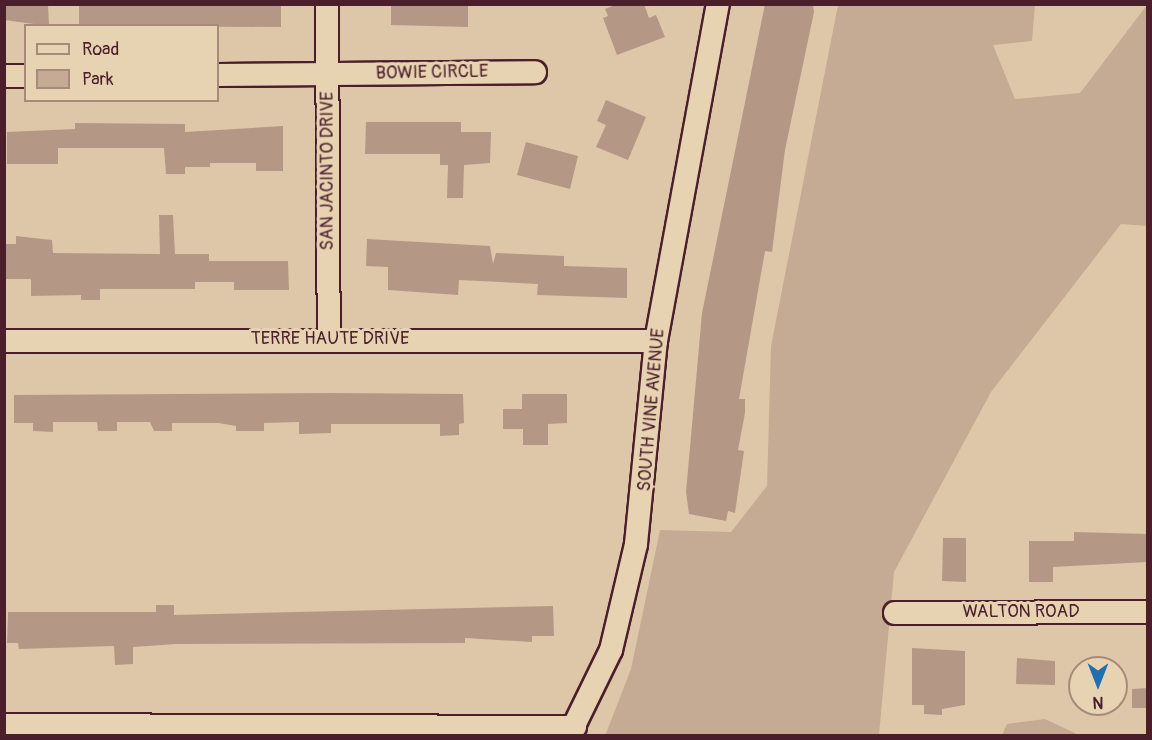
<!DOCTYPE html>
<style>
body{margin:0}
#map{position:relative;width:1152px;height:740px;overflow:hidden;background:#dec7a9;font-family:Pangolin,sans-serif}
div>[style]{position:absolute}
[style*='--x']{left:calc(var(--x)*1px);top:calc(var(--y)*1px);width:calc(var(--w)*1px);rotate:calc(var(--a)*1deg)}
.green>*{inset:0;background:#c5ab94}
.building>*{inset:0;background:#b49885}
.roads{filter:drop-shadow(2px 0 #4a1f2b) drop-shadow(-2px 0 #4a1f2b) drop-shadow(0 2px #4a1f2b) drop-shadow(0 -2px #4a1f2b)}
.minor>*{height:22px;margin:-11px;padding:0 11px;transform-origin:11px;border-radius:11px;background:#e7d2b1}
span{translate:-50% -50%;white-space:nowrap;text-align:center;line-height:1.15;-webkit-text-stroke:6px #e7d2b1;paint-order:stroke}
.street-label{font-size:18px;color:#4a1f2b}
.frame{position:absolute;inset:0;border:6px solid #4a1f2b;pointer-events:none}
.legend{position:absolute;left:24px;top:24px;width:195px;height:78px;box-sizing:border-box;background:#e7d2b1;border:2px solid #a88a7b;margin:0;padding:8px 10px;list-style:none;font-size:18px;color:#4a1f2b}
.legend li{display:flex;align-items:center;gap:12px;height:30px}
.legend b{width:30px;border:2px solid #a88a7b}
.north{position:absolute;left:1068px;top:656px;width:60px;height:60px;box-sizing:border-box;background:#e7d2b1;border:2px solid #a88a7b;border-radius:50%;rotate:180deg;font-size:16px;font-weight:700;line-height:24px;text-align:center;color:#4a1f2b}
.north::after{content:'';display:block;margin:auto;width:21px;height:27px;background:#1f6fb2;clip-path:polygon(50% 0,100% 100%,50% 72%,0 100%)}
</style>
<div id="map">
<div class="green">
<i style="clip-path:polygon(838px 5px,1035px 5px,1032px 41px,993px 45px,1015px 99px,1080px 93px,1147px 5px,1147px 226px,1121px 224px,991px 392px,894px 572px,879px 735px,605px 736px,631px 669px,660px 530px,731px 532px,767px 486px,771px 346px)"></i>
<i style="clip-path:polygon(1045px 719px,1079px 735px,1002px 735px,1007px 724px)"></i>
</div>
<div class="building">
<i style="clip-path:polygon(4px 4px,48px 4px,49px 26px,4px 20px)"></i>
<i style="clip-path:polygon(79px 4px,281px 4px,281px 27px,79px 26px)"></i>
<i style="clip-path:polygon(391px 4px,468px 4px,468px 27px,391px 25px)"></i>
<i style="clip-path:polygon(618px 4px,644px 4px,649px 18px,656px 15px,665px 37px,617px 55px,603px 18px,608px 16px,605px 9px)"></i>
<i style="clip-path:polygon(765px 4px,813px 4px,814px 12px,785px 150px,772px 252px,765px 251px,739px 399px,745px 399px,745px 413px,738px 450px,744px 451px,735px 513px,728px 511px,726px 521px,689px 514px,686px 492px,702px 313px)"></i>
<i style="clip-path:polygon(606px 100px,646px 117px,628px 160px,596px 147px,606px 125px,597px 121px)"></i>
<i style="clip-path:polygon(366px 122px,461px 122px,461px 132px,491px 132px,490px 163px,464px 165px,463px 198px,447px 198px,448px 165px,440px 165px,440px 154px,365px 154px)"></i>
<i style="clip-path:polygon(75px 123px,185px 124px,185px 132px,283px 126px,283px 171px,256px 171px,256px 163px,210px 163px,210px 167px,185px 167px,185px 174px,166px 174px,164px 148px,58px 148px,58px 164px,7px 164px,7px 132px,75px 129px)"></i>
<i style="clip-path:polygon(526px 142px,578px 156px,570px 189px,517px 175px)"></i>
<i style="clip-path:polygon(159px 215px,173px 215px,175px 254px,209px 254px,209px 261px,288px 261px,289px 290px,234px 290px,234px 282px,195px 282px,195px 289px,100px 289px,100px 300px,81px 300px,81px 295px,31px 296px,31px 279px,5px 279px,5px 244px,16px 244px,16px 236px,52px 240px,53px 253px,160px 254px)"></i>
<i style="clip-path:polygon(367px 239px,490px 246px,493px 264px,496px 253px,564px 256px,564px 266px,627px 268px,627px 298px,537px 295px,538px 284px,459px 280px,458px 295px,388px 290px,388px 267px,366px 266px)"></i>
<i style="clip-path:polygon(331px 393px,463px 394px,464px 423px,459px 424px,459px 435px,440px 436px,440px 424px,331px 424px,331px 433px,299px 434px,299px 422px,264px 423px,264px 431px,236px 431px,236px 426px,218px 423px,172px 423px,172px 431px,154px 431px,150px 422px,117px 422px,117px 431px,98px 431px,97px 422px,53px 422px,53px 432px,33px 431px,33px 423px,14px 423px,14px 395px)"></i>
<i style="clip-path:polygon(522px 394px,567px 394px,567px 423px,548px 424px,548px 445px,523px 445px,523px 429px,503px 429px,503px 409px,522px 409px)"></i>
<i style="clip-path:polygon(1074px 532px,1148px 534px,1148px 562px,1053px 567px,1053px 582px,1029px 582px,1029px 541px,1074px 541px)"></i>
<i style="clip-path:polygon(943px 538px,966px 538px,966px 582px,942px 581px)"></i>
<i style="clip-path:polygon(156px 605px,174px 605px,174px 615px,553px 606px,554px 636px,532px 636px,532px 642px,465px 638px,465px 643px,176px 644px,133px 647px,133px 664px,115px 665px,114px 646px,19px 649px,18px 643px,7px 643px,8px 612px,156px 612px)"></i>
<i style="clip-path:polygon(912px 648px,965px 651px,965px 705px,942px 709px,942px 715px,924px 714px,924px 705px,912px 705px)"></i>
<i style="clip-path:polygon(1017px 658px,1055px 661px,1055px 685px,1016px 684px)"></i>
<i style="clip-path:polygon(1148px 688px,1148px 708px,1132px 708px,1132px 689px)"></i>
</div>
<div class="roads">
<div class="minor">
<i style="--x:327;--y:4;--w:334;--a:89.7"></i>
<i style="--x:218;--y:75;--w:317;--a:-0.5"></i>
<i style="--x:4;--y:76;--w:22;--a:0"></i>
<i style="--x:4;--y:341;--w:652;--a:0"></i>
<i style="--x:895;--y:613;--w:253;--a:-0.2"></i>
<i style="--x:4;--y:725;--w:571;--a:0.2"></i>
<i style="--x:569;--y:736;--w:96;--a:-64"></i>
<i style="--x:611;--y:650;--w:109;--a:-76.7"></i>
<i style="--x:636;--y:544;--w:204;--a:-84.4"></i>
<i style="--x:656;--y:341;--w:343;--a:-79.6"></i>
</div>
</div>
<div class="street-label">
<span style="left:432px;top:73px;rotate:-1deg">BOWIE CIRCLE</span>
<span style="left:328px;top:171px;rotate:-90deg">SAN JACINTO DRIVE</span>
<span style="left:330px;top:339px">TERRE HAUTE DRIVE</span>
<span style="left:652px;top:410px;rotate:-85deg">SOUTH VINE AVENUE</span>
<span style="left:1021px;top:612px">WALTON ROAD</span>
</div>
<div class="frame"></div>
<ul class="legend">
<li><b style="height:8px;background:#e7d2b1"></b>Road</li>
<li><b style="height:16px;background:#c5ab94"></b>Park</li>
</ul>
<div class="north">N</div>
</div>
